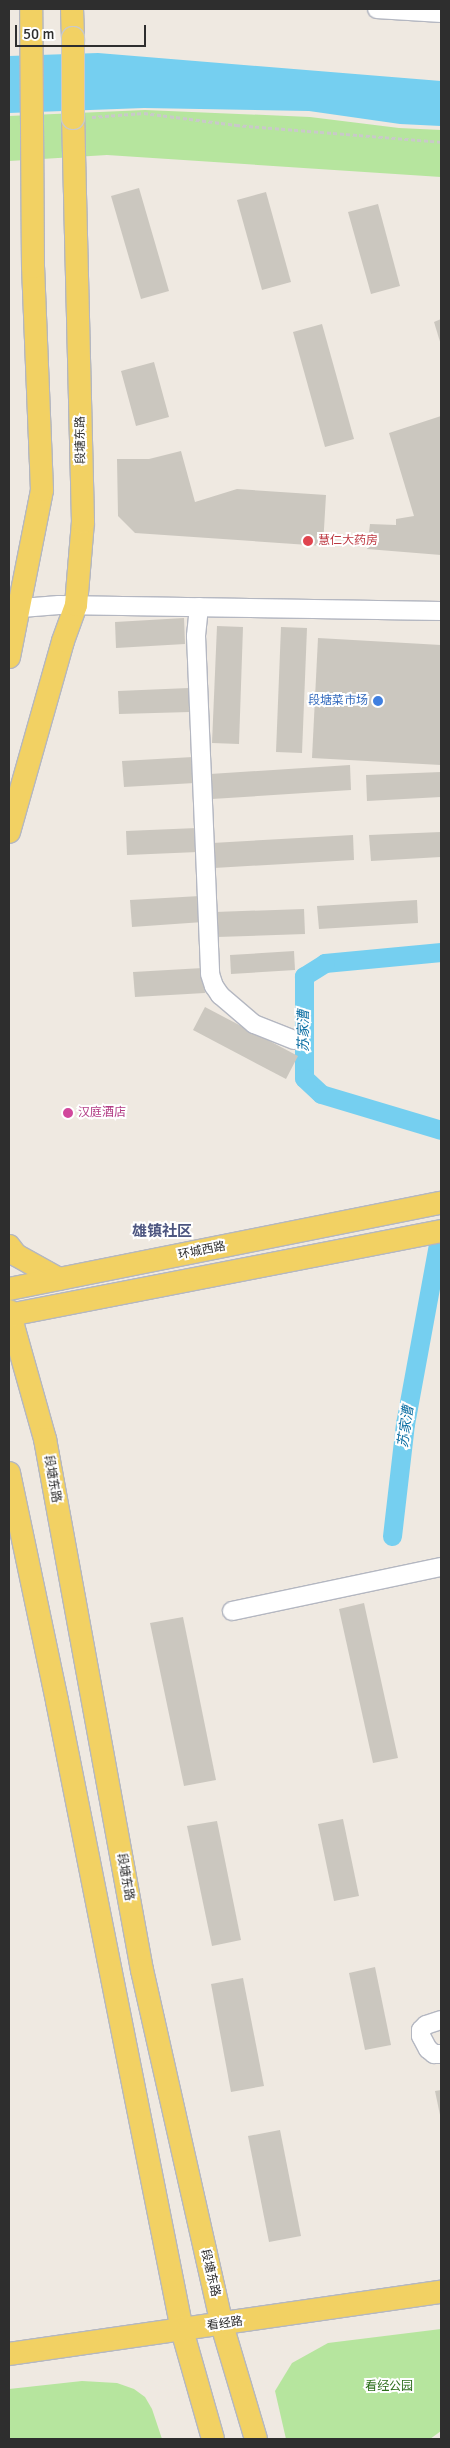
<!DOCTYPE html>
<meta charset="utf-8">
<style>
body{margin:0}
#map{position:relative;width:450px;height:2448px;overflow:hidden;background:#efe9e1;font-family:Signika,"Noto Sans SC",sans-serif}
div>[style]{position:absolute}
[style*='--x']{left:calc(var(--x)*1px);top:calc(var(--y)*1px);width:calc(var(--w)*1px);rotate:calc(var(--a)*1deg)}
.green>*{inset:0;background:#b6e59e}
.water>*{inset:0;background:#75cff0}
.canal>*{height:19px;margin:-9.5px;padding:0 9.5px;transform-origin:9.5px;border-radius:9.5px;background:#75cff0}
.building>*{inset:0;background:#cbc7bf}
.path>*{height:3px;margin-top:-1.5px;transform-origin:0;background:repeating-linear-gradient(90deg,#c9c9c9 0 4px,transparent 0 6.5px)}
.roads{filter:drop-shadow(1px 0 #b4b7c1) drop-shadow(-1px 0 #b4b7c1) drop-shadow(0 1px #b4b7c1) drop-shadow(0 -1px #b4b7c1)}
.minor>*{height:18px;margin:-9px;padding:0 9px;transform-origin:9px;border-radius:9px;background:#fff}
.major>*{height:22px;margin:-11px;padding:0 11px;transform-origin:11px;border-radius:11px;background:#f2d163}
.bridges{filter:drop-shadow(1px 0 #c9c9c9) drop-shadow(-1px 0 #c9c9c9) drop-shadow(0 1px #c9c9c9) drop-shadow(0 -1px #c9c9c9)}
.major-bridge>*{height:22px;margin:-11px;padding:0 11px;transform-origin:11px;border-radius:11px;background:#f2d163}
.dots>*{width:14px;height:14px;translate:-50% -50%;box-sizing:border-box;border:2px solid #fff;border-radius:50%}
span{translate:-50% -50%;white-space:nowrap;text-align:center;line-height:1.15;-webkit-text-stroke:4px #fff;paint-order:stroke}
.street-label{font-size:12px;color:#2e2e2e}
.health-label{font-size:12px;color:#be3a42}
.left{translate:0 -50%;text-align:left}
.shop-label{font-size:12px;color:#366cbe}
.right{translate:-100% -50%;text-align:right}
.hotel-label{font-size:12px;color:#b23c85}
.park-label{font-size:12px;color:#2c6e1b}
.water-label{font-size:14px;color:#0d6fa3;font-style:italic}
.quarter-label{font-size:15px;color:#4d5680;font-weight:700}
.frame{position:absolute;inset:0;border:10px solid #2e2e2e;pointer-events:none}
.scale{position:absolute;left:15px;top:25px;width:131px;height:22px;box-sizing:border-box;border:2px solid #2e2e2e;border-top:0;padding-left:6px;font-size:15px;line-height:18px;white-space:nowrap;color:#2e2e2e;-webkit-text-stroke:4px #fff;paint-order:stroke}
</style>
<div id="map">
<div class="green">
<i style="clip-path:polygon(145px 110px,310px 117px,399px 128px,441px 130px,441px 177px,107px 155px,9px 161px,9px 116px)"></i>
<i style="clip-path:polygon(441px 2329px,441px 2431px,430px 2439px,286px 2439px,275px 2391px,292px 2363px,328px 2343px)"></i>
<i style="clip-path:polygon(82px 2381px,117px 2383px,134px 2389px,145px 2397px,152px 2409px,162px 2439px,9px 2439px,9px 2389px)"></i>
</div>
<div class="water">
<i style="clip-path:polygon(98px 53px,441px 81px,441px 126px,400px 124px,309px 111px,144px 108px,9px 113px,9px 56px)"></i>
</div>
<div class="canal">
<i style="--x:441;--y:952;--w:117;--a:174.6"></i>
<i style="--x:325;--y:963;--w:25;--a:148"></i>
<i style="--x:304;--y:976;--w:102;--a:90"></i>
<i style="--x:304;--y:1078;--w:23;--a:43"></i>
<i style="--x:321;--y:1094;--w:125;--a:16.7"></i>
<i style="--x:392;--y:1536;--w:113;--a:-83.4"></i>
<i style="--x:405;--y:1424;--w:199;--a:-79.6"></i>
</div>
<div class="building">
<i style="clip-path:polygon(139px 188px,169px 291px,141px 299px,111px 196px)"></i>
<i style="clip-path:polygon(266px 192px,291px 282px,262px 290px,237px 200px)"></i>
<i style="clip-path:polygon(378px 204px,400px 286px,371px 294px,348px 212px)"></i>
<i style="clip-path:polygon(441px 319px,441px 345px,434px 322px)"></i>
<i style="clip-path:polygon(322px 324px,354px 439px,325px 447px,293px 332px)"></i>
<i style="clip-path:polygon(154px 362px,169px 417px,136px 426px,121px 371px)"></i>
<i style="clip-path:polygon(441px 416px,441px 555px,367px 549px,370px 524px,396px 525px,396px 519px,414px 516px,389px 433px)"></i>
<i style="clip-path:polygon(181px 451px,195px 502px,237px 489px,326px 495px,323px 546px,135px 533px,118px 516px,117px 459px,149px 459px)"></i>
<i style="clip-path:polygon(184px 618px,185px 644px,116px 648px,115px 622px)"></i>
<i style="clip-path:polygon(217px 626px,243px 627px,239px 744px,212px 743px)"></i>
<i style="clip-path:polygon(281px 627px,307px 628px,302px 753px,276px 752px)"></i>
<i style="clip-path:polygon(318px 638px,441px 645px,441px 765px,312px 758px)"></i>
<i style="clip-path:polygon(189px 688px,190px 712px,119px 714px,118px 691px)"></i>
<i style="clip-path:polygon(193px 757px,195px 783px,124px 787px,122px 761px)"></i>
<i style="clip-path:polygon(350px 765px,351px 790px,212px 799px,210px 774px)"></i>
<i style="clip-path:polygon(441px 772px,441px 797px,367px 801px,366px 775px)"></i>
<i style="clip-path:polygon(197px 828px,198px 852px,127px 855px,126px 831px)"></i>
<i style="clip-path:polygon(441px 832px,441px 857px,371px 861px,369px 835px)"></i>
<i style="clip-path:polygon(353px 835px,354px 860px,214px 868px,212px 843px)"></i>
<i style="clip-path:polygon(200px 896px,203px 922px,132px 927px,130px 900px)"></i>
<i style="clip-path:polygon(417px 900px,418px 923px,319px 929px,317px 906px)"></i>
<i style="clip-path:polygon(304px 909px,305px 934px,217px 937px,215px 912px)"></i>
<i style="clip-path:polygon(294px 951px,295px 970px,231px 974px,230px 955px)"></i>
<i style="clip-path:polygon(203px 968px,205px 993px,135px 997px,133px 972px)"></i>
<i style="clip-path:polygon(205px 1007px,298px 1056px,286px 1079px,193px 1030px)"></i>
<i style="clip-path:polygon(364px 1603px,398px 1758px,373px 1763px,339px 1609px)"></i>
<i style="clip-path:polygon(183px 1617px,216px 1780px,184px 1786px,150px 1623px)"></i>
<i style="clip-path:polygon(343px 1819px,359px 1896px,334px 1901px,318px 1824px)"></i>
<i style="clip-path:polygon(217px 1821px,241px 1940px,212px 1946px,187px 1826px)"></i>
<i style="clip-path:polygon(375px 1967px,391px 2045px,365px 2050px,349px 1973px)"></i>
<i style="clip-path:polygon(243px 1978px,264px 2086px,231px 2092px,211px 1984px)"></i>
<i style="clip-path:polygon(441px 2090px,441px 2115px,440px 2115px,435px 2091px)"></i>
<i style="clip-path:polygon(280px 2130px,301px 2236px,269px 2242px,248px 2136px)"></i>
</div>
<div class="path">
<i style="--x:92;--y:117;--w:52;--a:-4.4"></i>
<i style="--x:144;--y:113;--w:93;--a:7.4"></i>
<i style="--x:236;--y:125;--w:206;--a:4.7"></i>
</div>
<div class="roads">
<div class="minor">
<i style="--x:377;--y:9;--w:64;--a:3.6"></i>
<i style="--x:199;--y:607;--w:29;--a:96"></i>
<i style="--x:196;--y:636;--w:338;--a:87.6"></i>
<i style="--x:210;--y:974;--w:13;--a:72"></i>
<i style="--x:214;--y:986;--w:11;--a:56"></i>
<i style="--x:220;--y:995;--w:45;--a:40.5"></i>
<i style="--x:254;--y:1024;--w:43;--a:21.8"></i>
<i style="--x:9;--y:609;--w:50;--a:-4.6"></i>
<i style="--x:59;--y:605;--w:382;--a:0.9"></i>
<i style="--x:232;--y:1611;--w:214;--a:-11.9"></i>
<i style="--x:441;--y:2020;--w:16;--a:162"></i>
<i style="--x:426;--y:2025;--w:7;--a:135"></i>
<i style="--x:421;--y:2030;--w:6;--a:90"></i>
<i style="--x:421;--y:2036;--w:15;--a:62"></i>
<i style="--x:428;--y:2049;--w:8;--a:40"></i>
<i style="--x:434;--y:2054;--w:7;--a:0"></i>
</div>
<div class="major">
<i style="--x:72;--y:9;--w:29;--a:88"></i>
<i style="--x:9;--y:657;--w:170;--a:-78.8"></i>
<i style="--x:42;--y:490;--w:223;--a:-92.3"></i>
<i style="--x:33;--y:267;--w:258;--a:-90.4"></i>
<i style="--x:9;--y:832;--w:198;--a:-74.2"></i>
<i style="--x:63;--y:641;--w:38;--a:-70"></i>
<i style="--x:76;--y:605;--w:83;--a:-85.2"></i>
<i style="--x:83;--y:522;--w:404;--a:-91.4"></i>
<i style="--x:9;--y:1246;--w:11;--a:52"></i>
<i style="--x:16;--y:1255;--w:49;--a:29.2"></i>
<i style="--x:9;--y:1289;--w:440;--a:-11.3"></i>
<i style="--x:9;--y:1311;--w:133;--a:74.3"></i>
<i style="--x:45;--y:1439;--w:540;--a:79.65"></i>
<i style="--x:142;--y:1970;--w:364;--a:77.3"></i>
<i style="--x:222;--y:2325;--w:119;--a:73.4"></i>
<i style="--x:9;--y:1315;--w:440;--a:-11"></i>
<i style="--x:9;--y:1473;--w:233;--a:78.1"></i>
<i style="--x:57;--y:1701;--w:641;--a:78.76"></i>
<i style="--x:182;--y:2330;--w:113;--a:74.1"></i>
<i style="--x:9;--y:2354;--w:436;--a:-8.2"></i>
</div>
</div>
<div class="bridges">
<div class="major-bridge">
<i style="--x:73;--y:118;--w:80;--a:-90"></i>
</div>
</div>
<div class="dots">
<i style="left:308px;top:541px;background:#e0444e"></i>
<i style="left:378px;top:701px;background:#3f7fe0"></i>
<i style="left:68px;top:1113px;background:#d1479c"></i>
</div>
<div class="street-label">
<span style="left:81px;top:440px;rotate:-91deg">段塘东路</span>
<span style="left:202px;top:1251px;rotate:-11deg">环城西路</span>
<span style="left:52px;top:1479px;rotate:80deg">段塘东路</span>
<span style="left:125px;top:1877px;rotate:80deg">段塘东路</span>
<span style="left:210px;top:2273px;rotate:77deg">段塘东路</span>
<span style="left:225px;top:2324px;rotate:-8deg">看经路</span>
</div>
<div class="health-label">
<span class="left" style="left:318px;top:541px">慧仁大药房</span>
</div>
<div class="shop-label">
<span class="right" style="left:368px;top:701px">段塘菜市场</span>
</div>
<div class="hotel-label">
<span class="left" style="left:78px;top:1113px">汉庭酒店</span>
</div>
<div class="park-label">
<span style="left:389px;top:2387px">看经公园</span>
</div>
<div class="water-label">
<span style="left:304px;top:1031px;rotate:-90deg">苏家漕</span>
<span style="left:406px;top:1427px;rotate:-82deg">苏家漕</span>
</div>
<div class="quarter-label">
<span style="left:162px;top:1232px">雄镇社区</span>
</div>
<div class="frame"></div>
<div class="scale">50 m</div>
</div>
